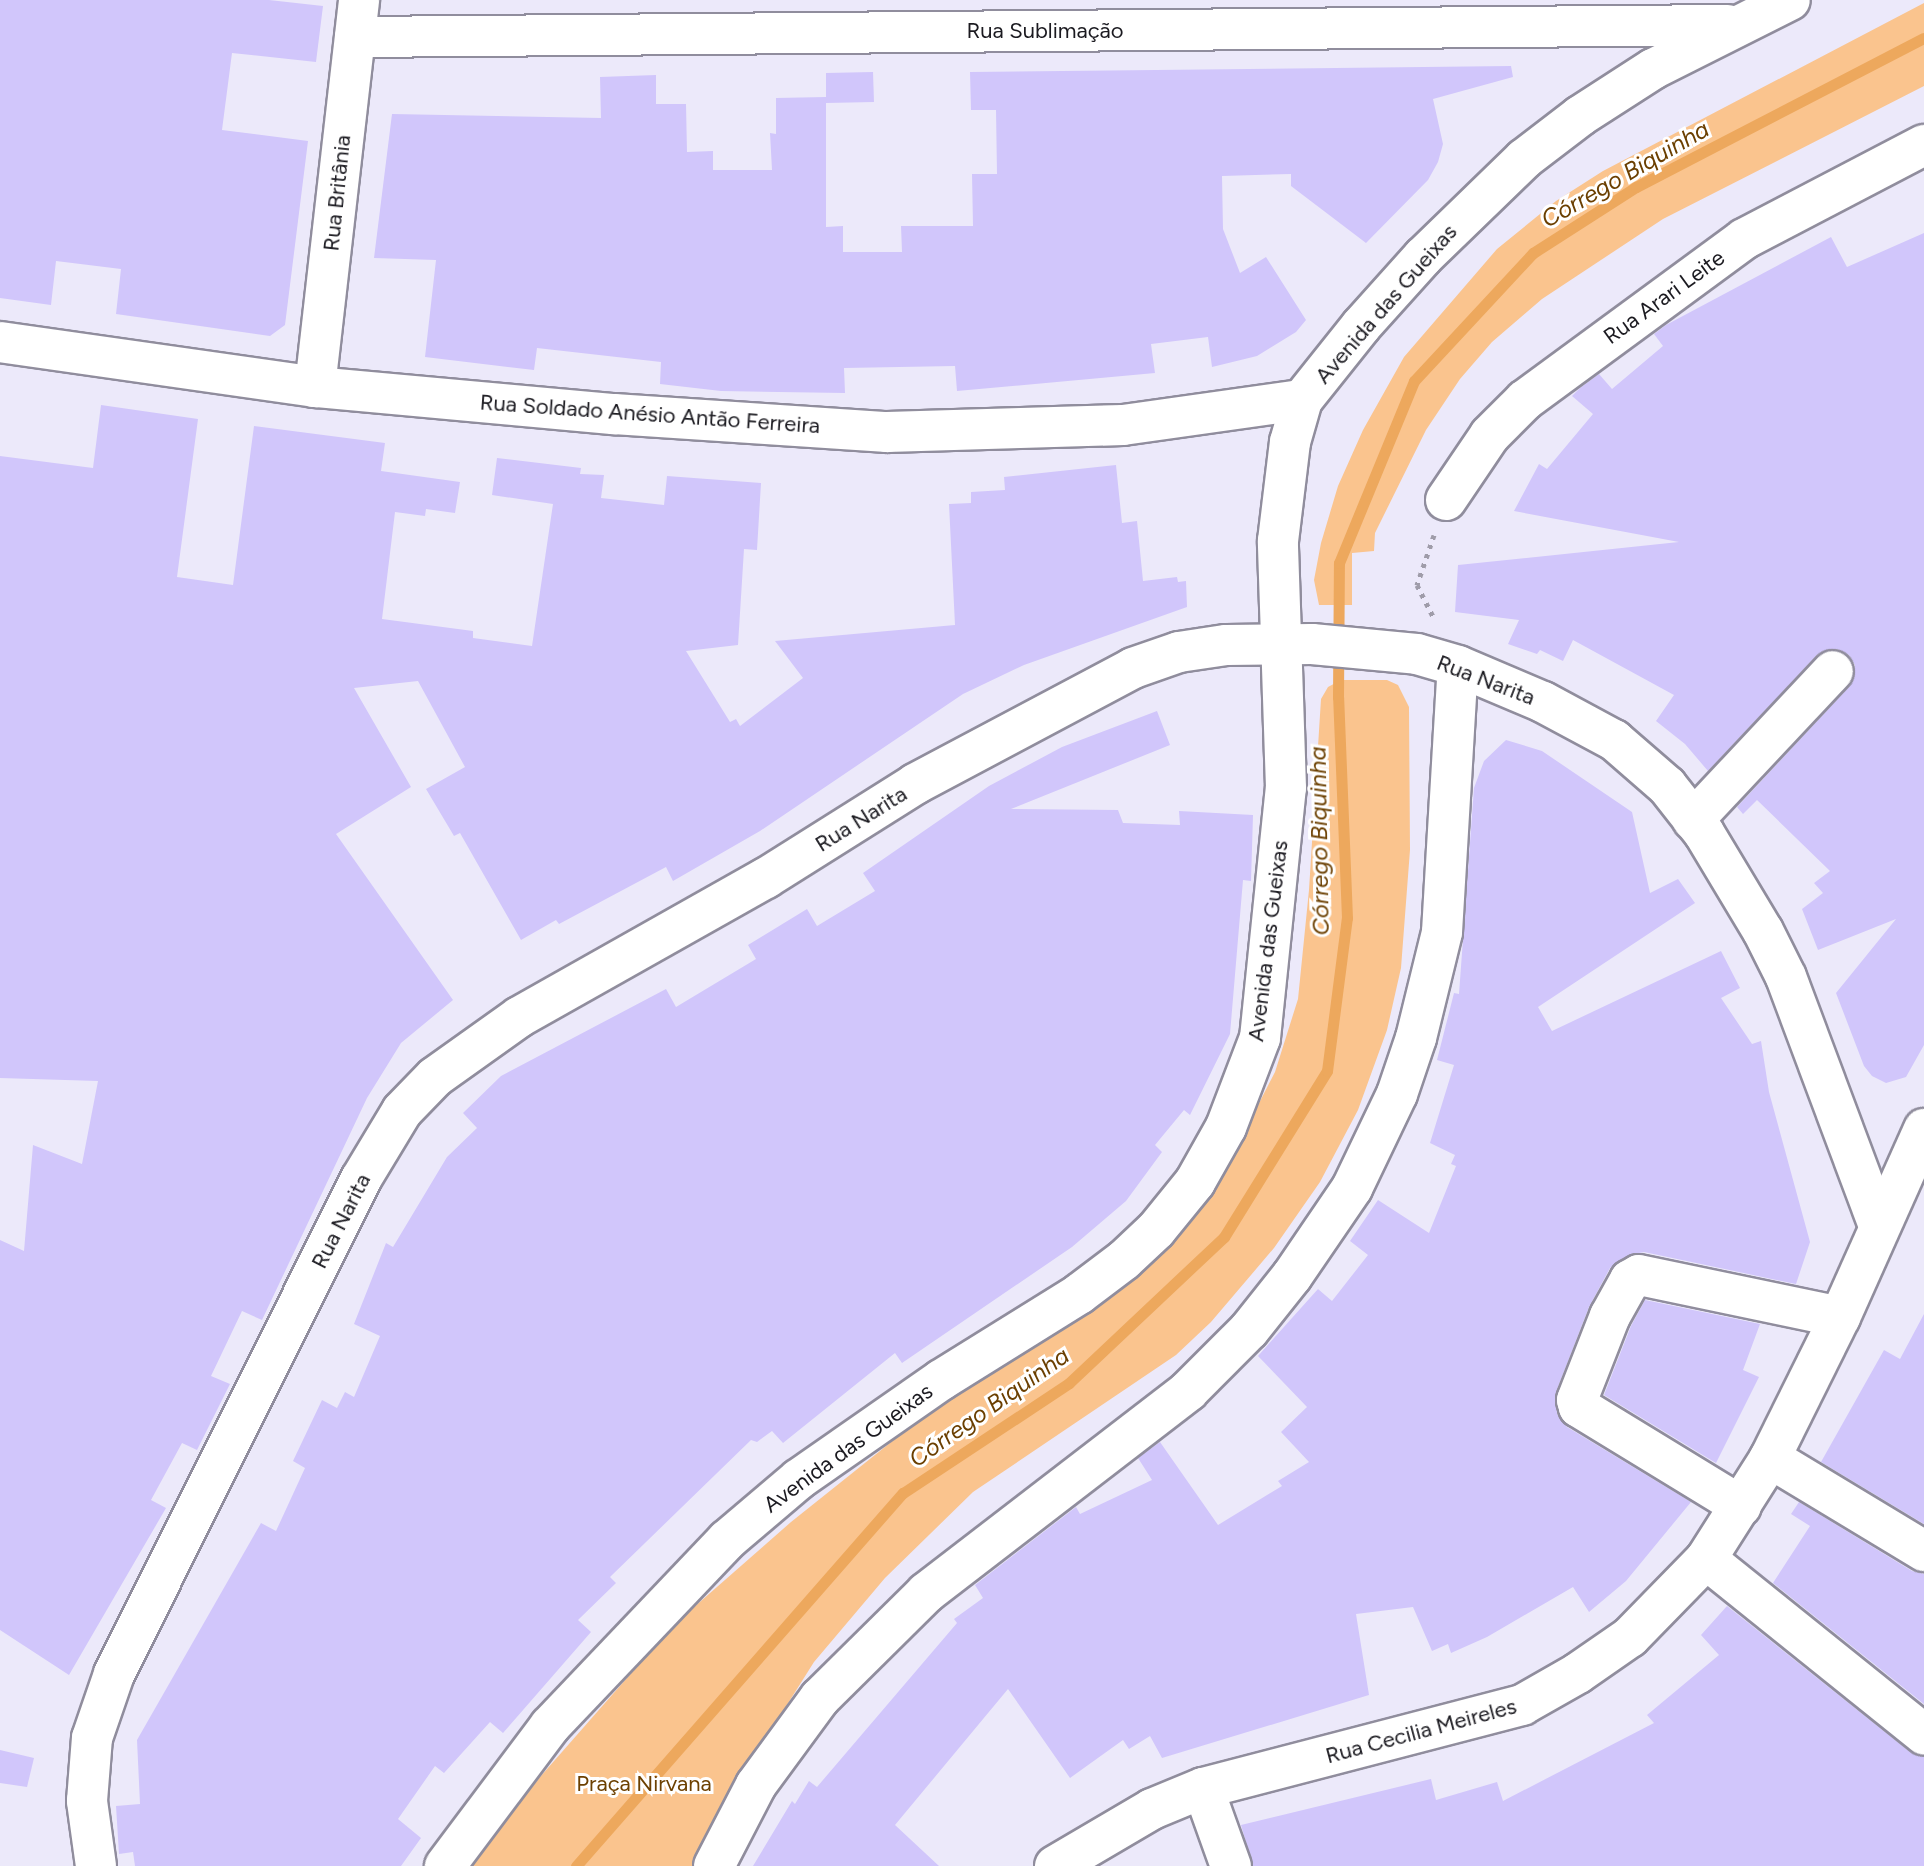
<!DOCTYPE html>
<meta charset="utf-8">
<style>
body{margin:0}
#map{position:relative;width:1924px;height:1866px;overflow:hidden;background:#ece9fa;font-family:Figtree,sans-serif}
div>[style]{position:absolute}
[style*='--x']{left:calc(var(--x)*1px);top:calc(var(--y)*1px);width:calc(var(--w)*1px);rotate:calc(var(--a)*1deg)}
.green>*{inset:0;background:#fac48e}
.stream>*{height:11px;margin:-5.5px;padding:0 5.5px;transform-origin:5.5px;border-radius:5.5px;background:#eda85d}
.building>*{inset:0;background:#d1c6fb}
.path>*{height:5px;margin-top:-2.5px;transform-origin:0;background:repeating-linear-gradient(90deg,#9f9ca9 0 4px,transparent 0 10px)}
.roads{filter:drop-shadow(2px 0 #908d9d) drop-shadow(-2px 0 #908d9d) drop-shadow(0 2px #908d9d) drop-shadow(0 -2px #908d9d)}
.minor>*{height:40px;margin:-20px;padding:0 20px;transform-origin:20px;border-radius:20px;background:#fff}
span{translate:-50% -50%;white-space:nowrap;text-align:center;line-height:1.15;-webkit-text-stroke:6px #fff;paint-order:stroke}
.street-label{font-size:22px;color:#1b1a20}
.park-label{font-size:22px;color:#6c4001}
.water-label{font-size:24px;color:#6b3f00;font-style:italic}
</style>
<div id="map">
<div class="green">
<i style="clip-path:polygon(1924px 3px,1924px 86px,1663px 219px,1542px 299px,1492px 342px,1460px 379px,1426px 430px,1375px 533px,1374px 551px,1352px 553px,1352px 605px,1319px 605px,1314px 580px,1321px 543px,1338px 486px,1363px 430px,1404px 357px,1497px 249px,1556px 201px,1603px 171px)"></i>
<i style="clip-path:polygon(1341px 680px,1387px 680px,1398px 685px,1409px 707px,1410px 850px,1401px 968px,1387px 1030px,1358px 1110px,1320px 1182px,1274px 1248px,1211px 1322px,1176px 1355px,973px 1492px,885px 1578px,814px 1662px,737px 1784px,694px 1866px,471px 1866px,540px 1777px,648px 1654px,693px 1608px,791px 1522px,905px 1431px,976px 1382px,1237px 1146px,1275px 1072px,1298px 999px,1309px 890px,1321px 699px,1328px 687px)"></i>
</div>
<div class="stream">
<i style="--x:576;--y:1866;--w:496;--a:-48.8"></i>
<i style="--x:903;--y:1493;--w:199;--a:-33.5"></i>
<i style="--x:1069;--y:1383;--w:213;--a:-43.3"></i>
<i style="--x:1224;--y:1237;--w:195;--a:-58.2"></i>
<i style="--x:1327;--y:1071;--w:154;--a:-82.6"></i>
<i style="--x:1347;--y:918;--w:221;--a:-92.3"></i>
<i style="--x:1338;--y:697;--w:134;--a:-89.6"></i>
<i style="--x:1339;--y:563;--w:197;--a:-67.6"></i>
<i style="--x:1414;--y:381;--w:175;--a:-47.1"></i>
<i style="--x:1533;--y:253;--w:122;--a:-32.7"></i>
<i style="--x:1636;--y:187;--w:324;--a:-27.4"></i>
</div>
<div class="building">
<i style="clip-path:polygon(0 0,269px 0,323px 6px,316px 62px,232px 53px,222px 130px,308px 141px,285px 325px,270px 336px,116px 314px,121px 269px,56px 261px,51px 305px,0 298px)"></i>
<i style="clip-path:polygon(1511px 66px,1513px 77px,1433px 99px,1443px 144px,1438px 162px,1428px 180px,1366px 243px,1291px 186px,1291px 174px,1222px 176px,1223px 229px,1240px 273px,1266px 257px,1306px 320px,1296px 332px,1257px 356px,1212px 367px,1208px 337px,1151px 344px,1155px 373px,957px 391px,955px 366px,844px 368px,845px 393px,721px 391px,660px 384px,661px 362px,537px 348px,534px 370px,425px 357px,436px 260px,374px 258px,392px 114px,601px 118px,600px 77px,656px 75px,656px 104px,686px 104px,687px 152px,713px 151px,713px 170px,772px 170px,770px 133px,776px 134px,776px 98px,826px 97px,826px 227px,843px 226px,843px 252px,902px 252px,901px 226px,973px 226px,972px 174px,997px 174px,996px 110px,971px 110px,970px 72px)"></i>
<i style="clip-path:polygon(873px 72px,874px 102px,826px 103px,826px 73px)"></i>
<i style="clip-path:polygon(1924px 233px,1924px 1045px,1906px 1077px,1886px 1083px,1872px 1076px,1864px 1066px,1836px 993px,1896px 919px,1818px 950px,1802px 909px,1823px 893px,1814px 883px,1830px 871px,1757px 800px,1743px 814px,1737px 807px,1850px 686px,1855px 665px,1849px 655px,1837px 649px,1817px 655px,1708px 771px,1685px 744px,1656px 721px,1674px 695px,1573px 640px,1563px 661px,1540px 650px,1537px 654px,1508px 644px,1519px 620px,1455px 612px,1458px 565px,1679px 542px,1514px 511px,1539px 464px,1547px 469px,1593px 414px,1572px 396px,1580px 388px,1599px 374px,1612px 389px,1663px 346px,1654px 334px,1666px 325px,1831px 237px,1847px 267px)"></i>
<i style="clip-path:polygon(101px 405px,198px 419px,177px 577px,233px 585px,254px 426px,385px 443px,381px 471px,460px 482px,455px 513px,426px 509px,425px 516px,395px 512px,382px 619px,473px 631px,473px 638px,532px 646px,553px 504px,492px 495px,497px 458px,581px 468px,580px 474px,604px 475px,601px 498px,664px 505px,667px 476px,761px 483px,757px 550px,744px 549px,738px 645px,686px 651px,730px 722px,736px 719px,740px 726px,803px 678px,775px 641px,955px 625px,949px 504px,971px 503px,971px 492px,1005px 490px,1004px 477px,1116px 465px,1122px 523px,1137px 521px,1143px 581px,1177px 577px,1178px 582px,1186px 581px,1187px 607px,1024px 665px,963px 694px,760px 831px,673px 881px,666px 867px,559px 924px,556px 920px,521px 940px,460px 833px,454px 836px,426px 789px,465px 767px,418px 681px,354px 688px,411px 787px,336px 834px,453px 1000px,401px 1043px,367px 1098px,262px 1320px,242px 1311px,211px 1376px,230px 1384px,197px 1450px,182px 1443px,151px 1500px,166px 1508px,69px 1675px,0 1630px,0 1240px,24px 1251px,33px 1145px,82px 1164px,98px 1081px,0 1078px,0 456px,93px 468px)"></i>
<i style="clip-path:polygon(1157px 711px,1170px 745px,1011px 809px,1118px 810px,1123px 823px,1180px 825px,1179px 811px,1253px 815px,1251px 881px,1243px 880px,1230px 1034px,1190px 1115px,1184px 1110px,1155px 1145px,1162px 1152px,1126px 1201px,1072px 1247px,902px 1363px,895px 1353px,783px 1443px,772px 1431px,757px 1442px,751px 1440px,610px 1577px,616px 1583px,578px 1620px,591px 1632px,503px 1733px,490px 1722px,444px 1773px,435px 1766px,398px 1819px,421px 1838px,401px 1866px,135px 1866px,133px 1852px,119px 1854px,116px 1806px,140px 1804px,137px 1740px,261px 1523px,276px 1531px,305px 1468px,293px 1461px,322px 1400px,337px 1408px,345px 1392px,354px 1397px,380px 1336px,354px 1324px,386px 1243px,393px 1247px,447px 1157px,477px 1128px,463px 1113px,501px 1076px,666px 989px,676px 1007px,756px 959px,748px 945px,807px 909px,817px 926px,875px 891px,863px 873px,989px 786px,1062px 747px)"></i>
<i style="clip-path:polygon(1506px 740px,1542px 751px,1632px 812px,1650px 893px,1678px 879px,1695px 903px,1538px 1007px,1552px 1031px,1721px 951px,1740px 988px,1721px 998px,1752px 1044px,1761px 1041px,1769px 1092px,1810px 1242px,1796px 1284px,1644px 1252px,1629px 1255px,1610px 1268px,1589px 1307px,1556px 1392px,1557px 1414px,1567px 1427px,1691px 1502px,1626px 1581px,1589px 1612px,1573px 1587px,1487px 1637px,1451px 1653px,1448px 1644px,1432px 1651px,1413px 1607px,1356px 1614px,1369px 1695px,1162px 1758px,1150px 1736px,1129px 1749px,1123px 1740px,1070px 1778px,1008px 1689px,895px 1825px,939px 1866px,753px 1866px,792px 1801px,795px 1804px,809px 1781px,817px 1787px,957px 1623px,954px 1619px,983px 1598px,975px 1585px,1076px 1507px,1080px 1514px,1152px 1480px,1138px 1458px,1160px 1442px,1218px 1525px,1282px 1486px,1278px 1481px,1309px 1462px,1281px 1432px,1307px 1407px,1258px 1356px,1318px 1289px,1332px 1301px,1368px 1255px,1350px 1241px,1378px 1200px,1429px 1233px,1456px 1166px,1451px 1164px,1455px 1155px,1430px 1143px,1454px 1065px,1437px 1060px,1454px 993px,1459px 994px,1474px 788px,1484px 761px)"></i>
<i style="clip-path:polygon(1645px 1300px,1760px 1324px,1743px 1370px,1759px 1377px,1716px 1463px,1604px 1395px,1631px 1326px)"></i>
<i style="clip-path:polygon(1924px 1314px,1924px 1524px,1821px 1462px,1884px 1350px,1900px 1359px)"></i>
<i style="clip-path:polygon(1799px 1502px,1912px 1571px,1924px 1574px,1924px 1704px,1773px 1583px,1810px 1526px,1791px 1514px)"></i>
<i style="clip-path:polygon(1727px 1606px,1910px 1752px,1924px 1756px,1924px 1866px,1253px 1866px,1241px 1825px,1431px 1779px,1436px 1800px,1497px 1782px,1503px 1801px,1654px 1723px,1647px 1715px,1719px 1655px,1701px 1635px)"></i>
<i style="clip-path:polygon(0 1750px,34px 1758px,27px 1787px,0 1783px)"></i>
</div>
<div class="path">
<i style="--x:1434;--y:535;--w:53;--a:108.8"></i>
<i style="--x:1417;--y:585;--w:37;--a:63"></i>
</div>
<div class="roads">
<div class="minor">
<i style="--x:355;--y:37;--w:1373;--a:-0.5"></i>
<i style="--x:0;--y:342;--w:318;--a:8.1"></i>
<i style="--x:315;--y:387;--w:300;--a:5.2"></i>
<i style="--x:614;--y:414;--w:274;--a:3.8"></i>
<i style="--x:887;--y:432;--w:236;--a:-1.7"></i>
<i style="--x:1123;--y:425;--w:181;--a:-8"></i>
<i style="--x:315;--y:387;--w:389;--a:-83.5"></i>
<i style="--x:1446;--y:500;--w:78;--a:-55.9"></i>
<i style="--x:1490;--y:435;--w:49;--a:-45"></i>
<i style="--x:1525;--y:400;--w:272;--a:-36.3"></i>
<i style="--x:1744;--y:239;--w:203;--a:-27.6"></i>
<i style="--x:1693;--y:820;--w:204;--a:-46.8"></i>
<i style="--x:1770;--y:1458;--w:180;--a:31.1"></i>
<i style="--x:1741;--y:1506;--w:190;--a:-148.6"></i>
<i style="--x:1579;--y:1407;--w:7;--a:-106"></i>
<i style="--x:1577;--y:1400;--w:90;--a:-68.6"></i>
<i style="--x:1610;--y:1316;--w:41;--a:-60.9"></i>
<i style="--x:1630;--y:1280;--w:10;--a:-29"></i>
<i style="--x:1639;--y:1275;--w:205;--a:11.8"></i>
<i style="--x:1706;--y:1559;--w:280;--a:38.8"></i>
<i style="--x:1203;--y:1788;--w:83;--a:70.3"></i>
<i style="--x:96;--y:1866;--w:66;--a:-97.9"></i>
<i style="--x:87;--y:1801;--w:63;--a:-85.5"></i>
<i style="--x:92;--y:1738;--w:68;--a:-71"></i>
<i style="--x:114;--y:1674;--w:553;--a:-63.48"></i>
<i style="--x:361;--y:1179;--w:79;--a:-58.9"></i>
<i style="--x:402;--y:1111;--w:47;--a:-45.9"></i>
<i style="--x:435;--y:1077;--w:103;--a:-35.5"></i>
<i style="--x:519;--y:1017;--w:283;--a:-29.4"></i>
<i style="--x:766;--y:878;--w:176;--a:-32.2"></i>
<i style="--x:915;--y:784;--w:247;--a:-28"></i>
<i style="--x:1133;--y:668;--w:49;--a:-19.2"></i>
<i style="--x:1179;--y:652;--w:48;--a:-8.5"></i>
<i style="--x:1226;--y:645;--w:86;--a:-0.7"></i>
<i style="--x:1312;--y:644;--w:105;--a:5.4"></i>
<i style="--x:1417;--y:654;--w:43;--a:16.3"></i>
<i style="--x:1458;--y:666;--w:92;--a:23"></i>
<i style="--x:1543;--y:702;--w:81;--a:28.2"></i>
<i style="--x:1614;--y:740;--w:70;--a:41"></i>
<i style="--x:1667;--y:786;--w:60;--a:51.8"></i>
<i style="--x:1704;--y:833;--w:114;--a:59"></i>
<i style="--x:1763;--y:931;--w:51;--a:63.4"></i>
<i style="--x:1786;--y:977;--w:266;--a:69.5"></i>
<i style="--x:445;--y:1866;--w:175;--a:-53.1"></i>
<i style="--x:550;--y:1726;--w:257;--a:-46.4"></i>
<i style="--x:727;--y:1540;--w:94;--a:-40.3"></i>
<i style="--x:799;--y:1479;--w:173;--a:-34.9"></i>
<i style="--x:941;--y:1380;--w:163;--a:-31.9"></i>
<i style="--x:1079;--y:1294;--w:56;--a:-37.1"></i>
<i style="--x:1124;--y:1260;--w:44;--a:-43.2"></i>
<i style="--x:1156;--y:1230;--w:62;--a:-50.9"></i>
<i style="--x:1195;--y:1182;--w:63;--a:-60.6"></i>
<i style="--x:1226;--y:1127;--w:95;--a:-69.1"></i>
<i style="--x:1260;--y:1038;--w:251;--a:-84.1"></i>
<i style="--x:1286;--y:788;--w:247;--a:-91.9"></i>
<i style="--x:1278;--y:541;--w:100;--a:-83.1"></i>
<i style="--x:1290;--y:442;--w:44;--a:-74.1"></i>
<i style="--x:1302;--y:400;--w:95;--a:-51.4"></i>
<i style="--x:1361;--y:326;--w:93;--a:-48.1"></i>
<i style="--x:1423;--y:257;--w:141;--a:-44.1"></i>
<i style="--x:1524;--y:159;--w:71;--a:-37.5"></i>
<i style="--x:1580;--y:116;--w:87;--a:-32.8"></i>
<i style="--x:1653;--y:69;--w:153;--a:-26.7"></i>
<i style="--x:714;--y:1866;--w:91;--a:-62.6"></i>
<i style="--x:756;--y:1785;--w:108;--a:-53.7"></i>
<i style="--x:820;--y:1698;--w:149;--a:-44.7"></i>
<i style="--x:926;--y:1593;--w:331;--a:-37.6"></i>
<i style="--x:1188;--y:1391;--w:86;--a:-45"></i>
<i style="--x:1249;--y:1330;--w:69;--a:-51.5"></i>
<i style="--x:1292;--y:1276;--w:107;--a:-55.7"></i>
<i style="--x:1352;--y:1188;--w:104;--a:-64.4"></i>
<i style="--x:1397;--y:1094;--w:59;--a:-71.3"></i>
<i style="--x:1416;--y:1038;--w:109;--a:-76.2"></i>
<i style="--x:1442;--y:932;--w:266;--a:-86.6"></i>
<i style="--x:1055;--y:1866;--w:113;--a:-30.4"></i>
<i style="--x:1152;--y:1809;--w:55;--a:-22.4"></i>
<i style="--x:1203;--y:1788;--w:330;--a:-14.6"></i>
<i style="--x:1522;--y:1705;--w:64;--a:-29.7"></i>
<i style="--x:1578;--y:1673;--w:63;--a:-34.7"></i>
<i style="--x:1630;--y:1637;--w:109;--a:-45.7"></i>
<i style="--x:1706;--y:1559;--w:120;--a:-57.6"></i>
<i style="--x:1770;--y:1458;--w:157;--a:-63.6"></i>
<i style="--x:1840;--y:1317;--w:206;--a:-65.9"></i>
</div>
</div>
<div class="street-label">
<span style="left:1045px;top:31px">Rua Sublimação</span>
<span style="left:337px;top:193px;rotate:-84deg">Rua Britânia</span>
<span style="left:1664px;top:297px;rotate:-36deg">Rua Arari Leite</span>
<span style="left:1386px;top:304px;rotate:-49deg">Avenida das Gueixas</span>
<span style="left:650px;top:414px;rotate:4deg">Rua Soldado Anésio Antão Ferreira</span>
<span style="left:1486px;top:680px;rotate:21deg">Rua Narita</span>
<span style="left:861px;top:819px;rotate:-32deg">Rua Narita</span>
<span style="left:1268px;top:941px;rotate:-83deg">Avenida das Gueixas</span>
<span style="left:341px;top:1221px;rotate:-63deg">Rua Narita</span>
<span style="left:848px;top:1448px;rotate:-36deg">Avenida das Gueixas</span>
<span style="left:1421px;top:1731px;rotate:-15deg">Rua Cecilia Meireles</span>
</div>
<div class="park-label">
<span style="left:644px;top:1784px">Praça Nirvana</span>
</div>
<div class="water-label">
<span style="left:1625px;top:174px;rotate:-30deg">Córrego Biquinha</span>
<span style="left:1319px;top:841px;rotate:-91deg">Córrego Biquinha</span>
<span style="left:989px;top:1407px;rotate:-35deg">Córrego Biquinha</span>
</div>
</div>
